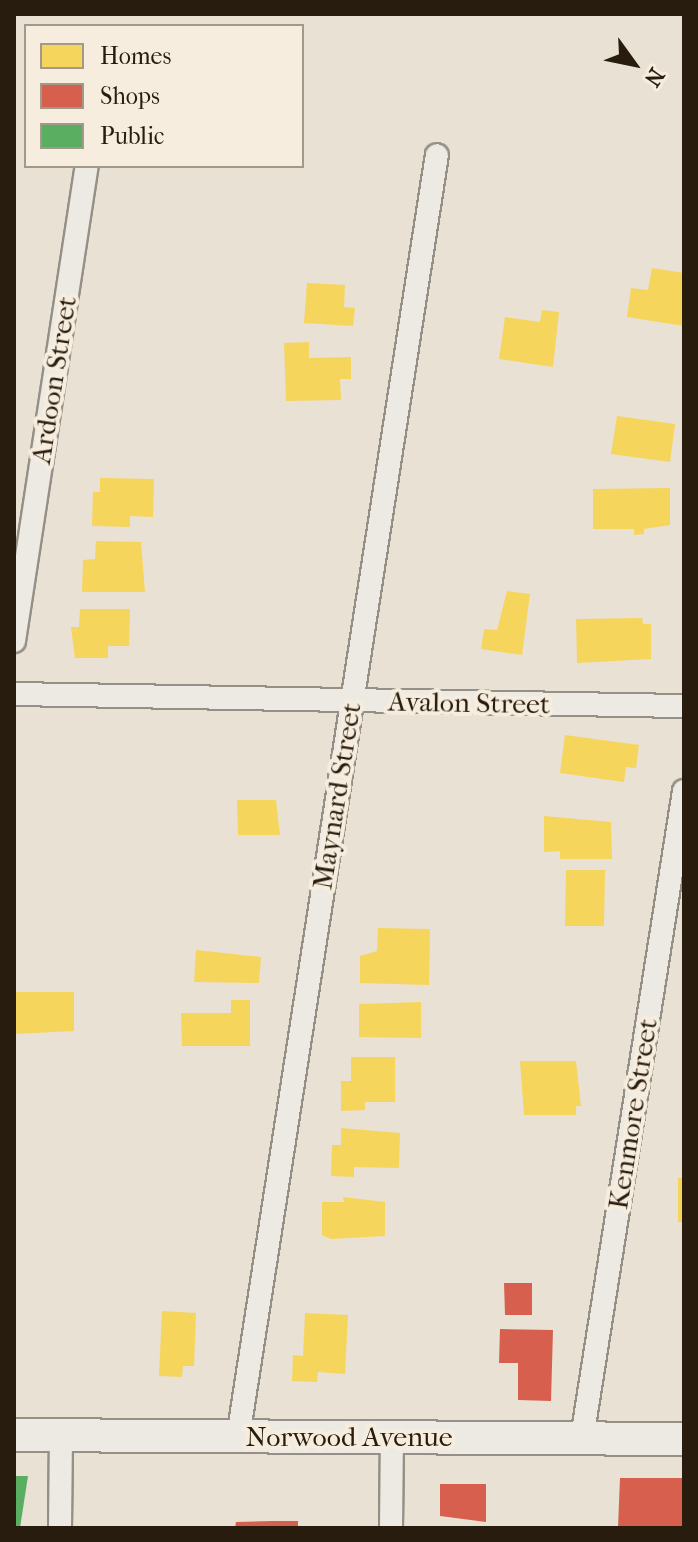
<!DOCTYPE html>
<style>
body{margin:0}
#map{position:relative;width:698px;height:1542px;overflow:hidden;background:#e9e1d4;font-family:"IM FELL French Canon",serif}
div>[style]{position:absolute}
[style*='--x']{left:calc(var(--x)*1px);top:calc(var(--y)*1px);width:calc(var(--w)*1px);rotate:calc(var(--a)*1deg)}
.homes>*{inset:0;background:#f6d55c}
.shops>*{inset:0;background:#d6604d}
.public>*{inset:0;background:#5aae61}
.roads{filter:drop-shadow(2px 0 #958f86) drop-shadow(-2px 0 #958f86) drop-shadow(0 2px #958f86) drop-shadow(0 -2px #958f86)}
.minor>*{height:22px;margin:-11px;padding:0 11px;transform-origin:11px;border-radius:11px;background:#edeae3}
.secondary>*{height:32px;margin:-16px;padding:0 16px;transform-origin:16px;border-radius:16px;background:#edeae3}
span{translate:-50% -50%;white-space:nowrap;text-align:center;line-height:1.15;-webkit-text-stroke:8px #f6edde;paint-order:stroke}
.street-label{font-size:28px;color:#271c0d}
.frame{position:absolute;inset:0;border:16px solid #271c0d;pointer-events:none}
.legend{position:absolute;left:24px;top:24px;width:280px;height:144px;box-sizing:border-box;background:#f6edde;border:2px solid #a3998a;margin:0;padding:10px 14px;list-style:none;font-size:24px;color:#271c0d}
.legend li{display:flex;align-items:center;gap:16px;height:40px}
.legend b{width:40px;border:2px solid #a3998a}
.north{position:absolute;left:594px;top:24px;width:80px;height:80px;-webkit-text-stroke:6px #f6edde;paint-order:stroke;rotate:123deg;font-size:22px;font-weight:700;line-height:32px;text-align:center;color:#271c0d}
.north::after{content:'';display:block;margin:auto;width:28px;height:36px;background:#271c0d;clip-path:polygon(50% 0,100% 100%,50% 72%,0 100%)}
</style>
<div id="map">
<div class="homes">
<i style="clip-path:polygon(652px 268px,684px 273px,684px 326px,627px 317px,631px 288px,648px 290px)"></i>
<i style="clip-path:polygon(307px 283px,345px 285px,344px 307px,355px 308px,353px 326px,304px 323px)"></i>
<i style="clip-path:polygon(542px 310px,559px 312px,553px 367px,499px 359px,505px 317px,540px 322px)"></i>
<i style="clip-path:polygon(309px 342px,309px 358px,351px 357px,351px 379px,340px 379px,341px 400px,286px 401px,284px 343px)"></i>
<i style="clip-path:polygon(617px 416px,675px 424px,670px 462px,611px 454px)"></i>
<i style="clip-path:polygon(100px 478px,154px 479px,153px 517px,130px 516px,130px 527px,92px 526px,93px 492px,100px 492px)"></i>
<i style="clip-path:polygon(670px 488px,670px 525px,644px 529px,644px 534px,634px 535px,634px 529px,593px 529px,593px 489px)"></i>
<i style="clip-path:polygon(96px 541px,141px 542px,145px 592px,82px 592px,83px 560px,95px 559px)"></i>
<i style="clip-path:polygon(507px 591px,530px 594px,522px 655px,481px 649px,484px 629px,497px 630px)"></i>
<i style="clip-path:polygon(80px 609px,130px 609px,129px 646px,108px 646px,108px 658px,75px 658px,71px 627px,79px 627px)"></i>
<i style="clip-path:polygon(642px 618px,643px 624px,651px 624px,651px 659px,577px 663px,576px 619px)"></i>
<i style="clip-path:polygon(565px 735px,639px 745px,636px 768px,626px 767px,624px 782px,560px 773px)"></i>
<i style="clip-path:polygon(237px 800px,276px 800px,280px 835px,238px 835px)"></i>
<i style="clip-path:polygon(544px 816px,611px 822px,612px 859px,560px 859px,560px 851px,544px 852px)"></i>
<i style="clip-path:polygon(566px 870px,605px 870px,604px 926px,565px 926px)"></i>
<i style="clip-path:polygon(378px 928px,430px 929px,429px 985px,360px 983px,360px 956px,377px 951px)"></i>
<i style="clip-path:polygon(196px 950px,261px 957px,259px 983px,194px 982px)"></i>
<i style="clip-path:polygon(14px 992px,74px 992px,74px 1031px,14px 1034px)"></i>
<i style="clip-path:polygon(231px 1000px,250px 1000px,250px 1046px,182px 1046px,181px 1013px,231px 1013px)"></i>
<i style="clip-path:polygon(421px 1002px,421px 1038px,359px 1037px,359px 1004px)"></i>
<i style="clip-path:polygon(351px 1057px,395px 1057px,395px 1102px,365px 1102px,365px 1110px,341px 1111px,341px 1081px,351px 1081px)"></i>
<i style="clip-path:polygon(520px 1061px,576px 1061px,581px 1106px,576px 1106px,576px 1115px,524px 1115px)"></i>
<i style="clip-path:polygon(341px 1128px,400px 1133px,399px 1168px,354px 1167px,354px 1177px,331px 1176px,332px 1145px,341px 1145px)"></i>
<i style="clip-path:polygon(678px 1178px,684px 1178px,684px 1222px,678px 1222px)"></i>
<i style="clip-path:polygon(343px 1197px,385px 1202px,385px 1236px,331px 1239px,322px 1235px,322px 1202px,344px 1202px)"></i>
<i style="clip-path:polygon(162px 1311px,196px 1313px,194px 1366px,183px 1366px,182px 1377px,159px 1376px)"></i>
<i style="clip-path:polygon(305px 1313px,348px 1315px,345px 1374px,318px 1372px,317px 1382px,292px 1381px,293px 1355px,303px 1356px)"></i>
</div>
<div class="shops">
<i style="clip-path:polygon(504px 1283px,532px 1283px,532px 1315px,505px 1315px)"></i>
<i style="clip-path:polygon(500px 1329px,553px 1330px,551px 1401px,518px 1400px,518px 1363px,499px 1363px)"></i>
<i style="clip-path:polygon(620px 1478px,684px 1478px,684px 1528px,618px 1528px)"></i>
<i style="clip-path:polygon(440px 1484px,486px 1484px,486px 1522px,440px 1516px)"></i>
<i style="clip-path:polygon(272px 1521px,298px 1521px,298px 1528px,235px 1528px,236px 1522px)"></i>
</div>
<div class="public">
<i style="clip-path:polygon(14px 1476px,28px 1476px,20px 1528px,14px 1528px)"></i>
</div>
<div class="roads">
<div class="minor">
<i style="--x:14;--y:641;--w:481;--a:-81.3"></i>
<i style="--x:14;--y:694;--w:670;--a:1.03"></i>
<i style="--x:238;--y:1437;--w:1297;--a:-81.18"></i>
<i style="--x:582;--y:1438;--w:655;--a:-81.04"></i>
<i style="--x:60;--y:1528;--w:93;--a:-89.4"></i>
<i style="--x:391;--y:1528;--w:91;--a:-89.4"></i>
</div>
<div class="secondary">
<i style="--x:14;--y:1435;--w:670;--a:0.34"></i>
</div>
</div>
<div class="street-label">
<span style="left:54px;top:380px;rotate:-81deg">Ardoon Street</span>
<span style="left:469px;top:703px;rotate:1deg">Avalon Street</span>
<span style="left:337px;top:796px;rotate:-81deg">Maynard Street</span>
<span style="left:633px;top:1114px;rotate:-81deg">Kenmore Street</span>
<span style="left:349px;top:1437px">Norwood Avenue</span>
</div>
<div class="frame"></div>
<ul class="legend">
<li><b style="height:22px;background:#f6d55c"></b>Homes</li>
<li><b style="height:22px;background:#d6604d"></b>Shops</li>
<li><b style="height:22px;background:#5aae61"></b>Public</li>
</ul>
<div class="north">N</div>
</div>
